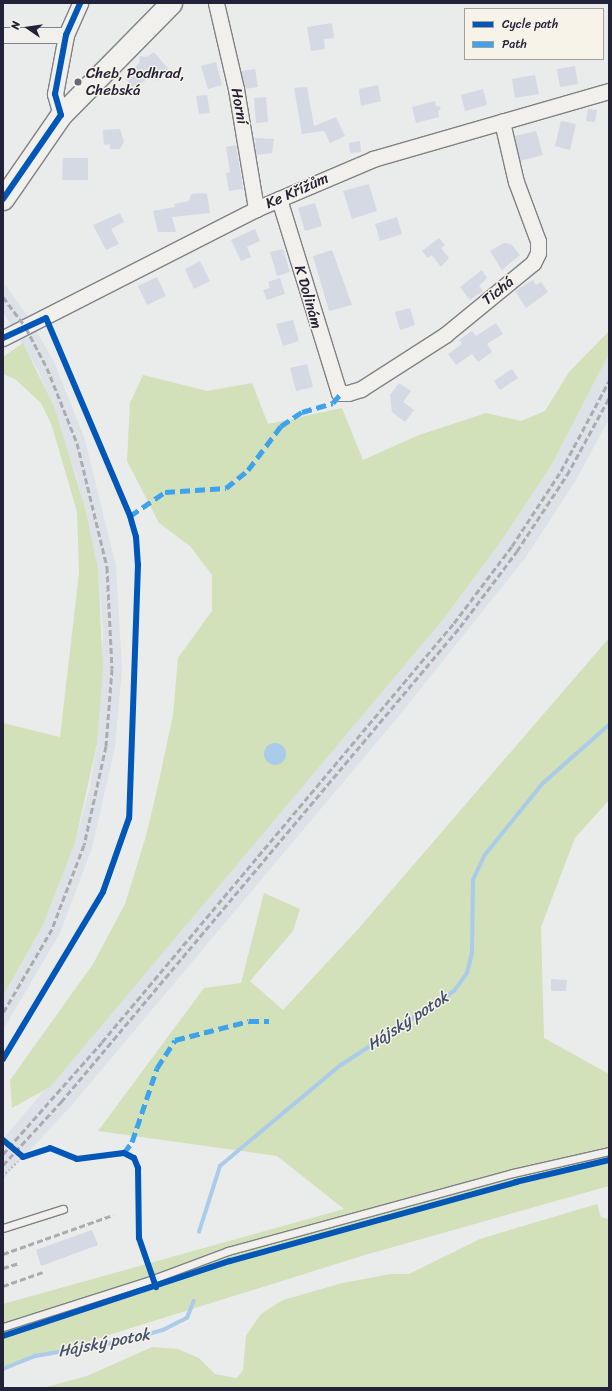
<!DOCTYPE html>
<meta charset="utf-8">
<style>
body{margin:0}
#map{position:relative;width:612px;height:1391px;overflow:hidden;background:#eaebeb;font-family:Sriracha,sans-serif}
div>[style]{position:absolute}
[style*='--x']{left:calc(var(--x)*1px);top:calc(var(--y)*1px);width:calc(var(--w)*1px);rotate:calc(var(--a)*1deg)}
.built>*{inset:0;background:#dde2e9}
.green>*{inset:0;background:#d2e1ba}
.water>*{inset:0;background:#aacbe9}
.round{border-radius:50%}
.stream>*{height:3.5px;margin:-1.75px;padding:0 1.75px;transform-origin:1.75px;border-radius:1.75px;background:#aacbe9}
.building>*{inset:0;background:#d4d9e3}
.path>*{height:2px;margin-top:-1px;transform-origin:0;background:repeating-linear-gradient(90deg,#acabad 0 1px,transparent 0 4px)}
.roads{filter:drop-shadow(1px 0 #808186) drop-shadow(-1px 0 #808186) drop-shadow(0 1px #808186) drop-shadow(0 -1px #808186)}
.lane>*{height:7px;margin:-3.5px;padding:0 3.5px;transform-origin:3.5px;border-radius:3.5px;background:#f1f0ed}
.street>*{height:15px;margin:-7.5px;padding:0 7.5px;transform-origin:7.5px;border-radius:7.5px;background:#f1f0ed}
.secondary>*{height:21px;margin:-10.5px;padding:0 10.5px;transform-origin:10.5px;border-radius:10.5px;background:#f1f0ed}
.rail>*{height:3px;margin-top:-1.5px;transform-origin:0;background:repeating-linear-gradient(90deg,#acabad 0 6px,transparent 0 9px)}
.quiet>*{height:5px;margin-top:-2.5px;transform-origin:0;background:repeating-linear-gradient(90deg,#3ea2ec 0 10px,transparent 0 15px)}
.cycleway>*{height:6px;margin:-3px;padding:0 3px;transform-origin:3px;border-radius:3px;background:#0057b8}
.dots>*{width:11px;height:11px;translate:-50% -50%;box-sizing:border-box;border:2px solid #f7f3e8;border-radius:50%}
span{translate:-50% -50%;white-space:nowrap;text-align:center;line-height:1.15;-webkit-text-stroke:3px #f7f3e8;paint-order:stroke}
.poi-label{font-size:15px;color:#22223b}
.left{translate:0 -50%;text-align:left}
.street-label{font-size:15px;color:#22223b}
.water-label{font-size:16px;color:#42506f;font-style:italic}
.frame{position:absolute;inset:0;border:4px solid #22223b;pointer-events:none}
.legend{position:absolute;left:464px;top:8px;width:140px;height:52px;box-sizing:border-box;background:#f7f3e8;border:1px solid #a29fa3;margin:0;padding:5px 7px;list-style:none;font-size:12px;color:#22223b}
.legend li{display:flex;align-items:center;gap:8px;height:20px}
.legend b{width:20px;border:1px solid #a29fa3}
.north{position:absolute;left:8px;top:8px;width:40px;height:40px;-webkit-text-stroke:3px #f7f3e8;paint-order:stroke;rotate:283deg;font-size:11px;font-weight:700;line-height:16px;text-align:center;color:#22223b}
.north::after{content:'';display:block;margin:auto;width:14px;height:18px;background:#22223b;clip-path:polygon(50% 0,100% 100%,50% 72%,0 100%)}
</style>
<div id="map">
<div class="built">
<i style="clip-path:polygon(5px 284px,33px 324px,55px 364px,85px 440px,116px 566px,122px 669px,115px 747px,92px 848px,60px 933px,3px 1030px,3px 996px,43px 925px,75px 843px,90px 786px,97px 744px,103px 635px,98px 568px,77px 478px,39px 372px,3px 312px)"></i>
<i style="clip-path:polygon(609px 354px,609px 419px,576px 480px,526px 557px,398px 717px,71px 1106px,3px 1179px,3px 1139px,376px 699px,446px 616px,502px 540px,551px 466px)"></i>
</div>
<div class="green">
<i style="clip-path:polygon(609px 331px,609px 354px,551px 466px,502px 540px,446px 616px,50px 1087px,12px 1108px,10px 1080px,93px 964px,125px 904px,146px 836px,159px 781px,173px 715px,178px 658px,212px 611px,212px 575px,190px 546px,159px 523px,127px 461px,130px 403px,143px 375px,207px 391px,252px 383px,268px 424px,342px 408px,363px 460px,419px 435px,486px 413px,521px 421px,545px 411px,569px 372px)"></i>
<i style="clip-path:polygon(23px 343px,55px 409px,85px 508px,98px 568px,103px 669px,97px 744px,75px 843px,43px 925px,3px 996px,3px 723px,60px 737px,79px 573px,77px 512px,52px 426px,41px 403px,15px 379px,3px 374px,3px 357px)"></i>
<i style="clip-path:polygon(609px 638px,609px 800px,575px 838px,541px 927px,544px 1038px,609px 1074px,609px 1186px,365px 1255px,3px 1368px,3px 1304px,344px 1209px,277px 1156px,98px 1131px,204px 988px,241px 983px,264px 893px,300px 909px,293px 931px,250px 981px,283px 1010px,359px 928px)"></i>
<i style="clip-path:polygon(597px 1204px,601px 1217px,609px 1219px,609px 1388px,42px 1388px,87px 1376px,152px 1347px,178px 1349px,199px 1358px,215px 1374px,237px 1378px,243px 1370px,246px 1336px,261px 1314px,283px 1300px,342px 1283px,391px 1274px,409px 1274px,480px 1239px)"></i>
</div>
<div class="water">
<i class="round" style="left:264px;top:743px;width:22px;height:22px"></i>
</div>
<div class="stream">
<i style="--x:199;--y:1232;--w:69;--a:-72.3"></i>
<i style="--x:220;--y:1166;--w:158;--a:-39.9"></i>
<i style="--x:341;--y:1065;--w:135;--a:-33.2"></i>
<i style="--x:454;--y:991;--w:22;--a:-54"></i>
<i style="--x:467;--y:973;--w:21;--a:-76"></i>
<i style="--x:472;--y:953;--w:73;--a:-89.2"></i>
<i style="--x:473;--y:880;--w:26;--a:-65"></i>
<i style="--x:484;--y:856;--w:92;--a:-51.1"></i>
<i style="--x:542;--y:784;--w:89;--a:-41.4"></i>
<i style="--x:3;--y:1369;--w:35;--a:-22"></i>
<i style="--x:35;--y:1356;--w:90;--a:-9.6"></i>
<i style="--x:124;--y:1341;--w:41;--a:-15.8"></i>
<i style="--x:163;--y:1330;--w:27;--a:-27"></i>
<i style="--x:187;--y:1318;--w:18;--a:-68"></i>
</div>
<div class="building">
<i style="clip-path:polygon(332px 23px,334px 38px,324px 39px,325px 49px,311px 51px,307px 27px)"></i>
<i style="clip-path:polygon(154px 52px,169px 70px,157px 81px,152px 75px,134px 89px,126px 79px,135px 72px,133px 69px,139px 63px,140px 56px,147px 57px)"></i>
<i style="clip-path:polygon(216px 62px,222px 85px,208px 89px,201px 66px)"></i>
<i style="clip-path:polygon(575px 66px,578px 84px,560px 87px,557px 69px)"></i>
<i style="clip-path:polygon(255px 69px,258px 87px,245px 89px,241px 71px)"></i>
<i style="clip-path:polygon(535px 75px,539px 94px,515px 98px,512px 79px)"></i>
<i style="clip-path:polygon(378px 85px,381px 101px,361px 106px,359px 89px)"></i>
<i style="clip-path:polygon(307px 87px,314px 126px,336px 117px,345px 136px,330px 143px,324px 131px,302px 134px,294px 88px)"></i>
<i style="clip-path:polygon(483px 89px,487px 105px,465px 111px,461px 95px)"></i>
<i style="clip-path:polygon(207px 95px,210px 113px,199px 114px,196px 96px)"></i>
<i style="clip-path:polygon(266px 97px,268px 122px,256px 123px,254px 98px)"></i>
<i style="clip-path:polygon(435px 101px,436px 106px,441px 107px,438px 112px,439px 117px,416px 123px,412px 107px)"></i>
<i style="clip-path:polygon(588px 109px,597px 110px,595px 122px,586px 121px)"></i>
<i style="clip-path:polygon(561px 121px,576px 124px,570px 150px,555px 146px)"></i>
<i style="clip-path:polygon(120px 129px,124px 142px,120px 149px,110px 149px,110px 144px,104px 145px,103px 130px)"></i>
<i style="clip-path:polygon(536px 131px,543px 155px,520px 161px,515px 136px)"></i>
<i style="clip-path:polygon(255px 138px,274px 139px,272px 153px,256px 155px)"></i>
<i style="clip-path:polygon(360px 141px,361px 152px,350px 153px,349px 143px)"></i>
<i style="clip-path:polygon(236px 145px,243px 189px,229px 191px,226px 173px,230px 172px,226px 147px)"></i>
<i style="clip-path:polygon(63px 158px,88px 158px,88px 180px,62px 180px)"></i>
<i style="clip-path:polygon(369px 184px,377px 211px,352px 219px,343px 191px)"></i>
<i style="clip-path:polygon(203px 193px,207px 194px,210px 213px,172px 217px,176px 232px,158px 232px,153px 211px,175px 207px,174px 204px,189px 201px,191px 194px)"></i>
<i style="clip-path:polygon(315px 203px,322px 226px,305px 231px,298px 208px)"></i>
<i style="clip-path:polygon(120px 213px,124px 222px,111px 229px,119px 244px,106px 250px,93px 225px)"></i>
<i style="clip-path:polygon(397px 217px,402px 234px,380px 241px,375px 224px)"></i>
<i style="clip-path:polygon(255px 229px,260px 241px,247px 247px,251px 257px,241px 261px,231px 240px)"></i>
<i style="clip-path:polygon(439px 238px,445px 245px,441px 248px,449px 258px,441px 267px,432px 255px,428px 258px,422px 251px)"></i>
<i style="clip-path:polygon(504px 243px,511px 244px,520px 255px,502px 270px,490px 251px)"></i>
<i style="clip-path:polygon(283px 249px,290px 272px,277px 276px,270px 252px)"></i>
<i style="clip-path:polygon(332px 250px,352px 305px,329px 311px,313px 256px)"></i>
<i style="clip-path:polygon(200px 261px,210px 281px,194px 289px,185px 269px)"></i>
<i style="clip-path:polygon(482px 270px,487px 278px,479px 286px,483px 291px,470px 300px,460px 287px)"></i>
<i style="clip-path:polygon(157px 277px,166px 296px,147px 305px,138px 286px)"></i>
<i style="clip-path:polygon(280px 278px,285px 294px,267px 300px,263px 290px,270px 288px,268px 282px)"></i>
<i style="clip-path:polygon(533px 280px,536px 285px,541px 282px,548px 292px,526px 308px,515px 291px)"></i>
<i style="clip-path:polygon(410px 308px,415px 325px,400px 330px,395px 312px)"></i>
<i style="clip-path:polygon(293px 320px,299px 341px,283px 346px,276px 324px)"></i>
<i style="clip-path:polygon(496px 323px,503px 334px,487px 344px,492px 352px,478px 362px,472px 354px,456px 365px,448px 354px,462px 344px,459px 340px,472px 331px,476px 336px)"></i>
<i style="clip-path:polygon(307px 364px,313px 387px,296px 391px,290px 368px)"></i>
<i style="clip-path:polygon(512px 369px,518px 378px,500px 390px,494px 381px)"></i>
<i style="clip-path:polygon(399px 383px,411px 391px,403px 402px,414px 410px,405px 422px,392px 412px,390px 395px)"></i>
<i style="clip-path:polygon(551px 979px,567px 980px,566px 991px,551px 991px)"></i>
<i style="clip-path:polygon(92px 1230px,98px 1245px,41px 1266px,36px 1250px)"></i>
</div>
<div class="path">
<i style="--x:3;--y:1176;--w:28;--a:-44"></i>
</div>
<div class="roads">
<div class="lane">
<i style="--x:3;--y:1228;--w:63;--a:-17.6"></i>
<i style="--x:3;--y:1327;--w:157;--a:-17.7"></i>
<i style="--x:153;--y:1279;--w:80;--a:-20.5"></i>
<i style="--x:228;--y:1251;--w:295;--a:-15.3"></i>
<i style="--x:513;--y:1173;--w:98;--a:-12.9"></i>
</div>
<div class="street">
<i style="--x:216;--y:3;--w:88;--a:76.9"></i>
<i style="--x:236;--y:89;--w:122;--a:80.5"></i>
<i style="--x:3;--y:35;--w:63;--a:0"></i>
<i style="--x:61;--y:115;--w:22;--a:-106"></i>
<i style="--x:55;--y:94;--w:60;--a:-79.4"></i>
<i style="--x:66;--y:35;--w:35;--a:-66"></i>
<i style="--x:279;--y:199;--w:203;--a:72.8"></i>
<i style="--x:339;--y:393;--w:9;--a:0"></i>
<i style="--x:348;--y:393;--w:14;--a:-17"></i>
<i style="--x:361;--y:389;--w:100;--a:-32.7"></i>
<i style="--x:445;--y:335;--w:114;--a:-39.3"></i>
<i style="--x:533;--y:263;--w:11;--a:-63"></i>
<i style="--x:538;--y:253;--w:12;--a:-90"></i>
<i style="--x:538;--y:241;--w:63;--a:-110.4"></i>
<i style="--x:516;--y:182;--w:62;--a:-103.1"></i>
<i style="--x:3;--y:338;--w:284;--a:-27"></i>
<i style="--x:256;--y:209;--w:127;--a:-23.1"></i>
<i style="--x:373;--y:159;--w:246;--a:-16.1"></i>
</div>
<div class="secondary">
<i style="--x:3;--y:199;--w:102;--a:-55.4"></i>
<i style="--x:61;--y:115;--w:157;--a:-45.5"></i>
</div>
</div>
<div class="rail">
<i style="--x:3;--y:297;--w:39;--a:53"></i>
<i style="--x:26;--y:328;--w:45;--a:62.3"></i>
<i style="--x:47;--y:368;--w:81;--a:68.2"></i>
<i style="--x:77;--y:443;--w:128;--a:76.4"></i>
<i style="--x:107;--y:567;--w:102;--a:87.2"></i>
<i style="--x:112;--y:669;--w:77;--a:94.5"></i>
<i style="--x:106;--y:746;--w:101;--a:102.5"></i>
<i style="--x:84;--y:845;--w:90;--a:110.9"></i>
<i style="--x:52;--y:929;--w:97;--a:120.3"></i>
<i style="--x:3;--y:1154;--w:149;--a:-48.5"></i>
<i style="--x:102;--y:1042;--w:547;--a:-49.97"></i>
<i style="--x:454;--y:623;--w:96;--a:-53"></i>
<i style="--x:512;--y:546;--w:90;--a:-56.8"></i>
<i style="--x:561;--y:471;--w:102;--a:-61.9"></i>
<i style="--x:3;--y:1165;--w:86;--a:-47.4"></i>
<i style="--x:61;--y:1102;--w:620;--a:-49.97"></i>
<i style="--x:460;--y:627;--w:95;--a:-53.1"></i>
<i style="--x:517;--y:551;--w:91;--a:-56.7"></i>
<i style="--x:567;--y:475;--w:88;--a:-61.4"></i>
<i style="--x:3;--y:1254;--w:117;--a:-19.5"></i>
<i style="--x:3;--y:1268;--w:17;--a:-17"></i>
<i style="--x:3;--y:1286;--w:42;--a:-19.3"></i>
</div>
<div class="quiet">
<i style="--x:130;--y:516;--w:42;--a:-34.4"></i>
<i style="--x:165;--y:492;--w:61;--a:-3.8"></i>
<i style="--x:226;--y:488;--w:28;--a:-39"></i>
<i style="--x:248;--y:470;--w:55;--a:-53.1"></i>
<i style="--x:281;--y:426;--w:25;--a:-34"></i>
<i style="--x:302;--y:412;--w:32;--a:-16"></i>
<i style="--x:333;--y:403;--w:13;--a:-51"></i>
<i style="--x:124;--y:1153;--w:14;--a:-54"></i>
<i style="--x:132;--y:1142;--w:78;--a:-71.3"></i>
<i style="--x:157;--y:1068;--w:33;--a:-57"></i>
<i style="--x:175;--y:1040;--w:76;--a:-14.4"></i>
<i style="--x:249;--y:1021;--w:20;--a:0"></i>
</div>
<div class="cycleway">
<i style="--x:3;--y:199;--w:102;--a:-55.4"></i>
<i style="--x:61;--y:115;--w:22;--a:-106"></i>
<i style="--x:55;--y:94;--w:60;--a:-79.4"></i>
<i style="--x:66;--y:35;--w:35;--a:-66"></i>
<i style="--x:3;--y:338;--w:47;--a:-24.9"></i>
<i style="--x:46;--y:318;--w:215;--a:67"></i>
<i style="--x:130;--y:516;--w:22;--a:74"></i>
<i style="--x:136;--y:537;--w:28;--a:86"></i>
<i style="--x:138;--y:565;--w:253;--a:92"></i>
<i style="--x:129;--y:818;--w:78;--a:109.4"></i>
<i style="--x:103;--y:892;--w:195;--a:120.9"></i>
<i style="--x:3;--y:1140;--w:26;--a:40"></i>
<i style="--x:23;--y:1157;--w:28;--a:-18"></i>
<i style="--x:50;--y:1148;--w:29;--a:22"></i>
<i style="--x:77;--y:1159;--w:47;--a:-7.3"></i>
<i style="--x:124;--y:1153;--w:11;--a:27"></i>
<i style="--x:134;--y:1158;--w:11;--a:68"></i>
<i style="--x:138;--y:1168;--w:70;--a:89.2"></i>
<i style="--x:139;--y:1238;--w:52;--a:70.9"></i>
<i style="--x:3;--y:1336;--w:239;--a:-18.3"></i>
<i style="--x:230;--y:1261;--w:297;--a:-15.4"></i>
<i style="--x:516;--y:1182;--w:96;--a:-13.3"></i>
</div>
<div class="dots">
<i style="left:78px;top:82px;background:#686879"></i>
</div>
<div class="poi-label">
<span class="left" style="left:86px;top:82px">Cheb, Podhrad,<br>Chebská</span>
</div>
<div class="street-label">
<span style="left:239px;top:106px;rotate:80deg">Horní</span>
<span style="left:297px;top:191px;rotate:-24deg">Ke Křížům</span>
<span style="left:498px;top:291px;rotate:-39deg">Tichá</span>
<span style="left:308px;top:297px;rotate:74deg">K Dolinám</span>
</div>
<div class="water-label">
<span style="left:408px;top:1021px;rotate:-33deg">Hájský potok</span>
<span style="left:104px;top:1343px;rotate:-11deg">Hájský potok</span>
</div>
<div class="frame"></div>
<ul class="legend">
<li><b style="height:5px;background:#0057b8"></b>Cycle path</li>
<li><b style="height:5px;background:#3ea2ec"></b>Path</li>
</ul>
<div class="north">N</div>
</div>
